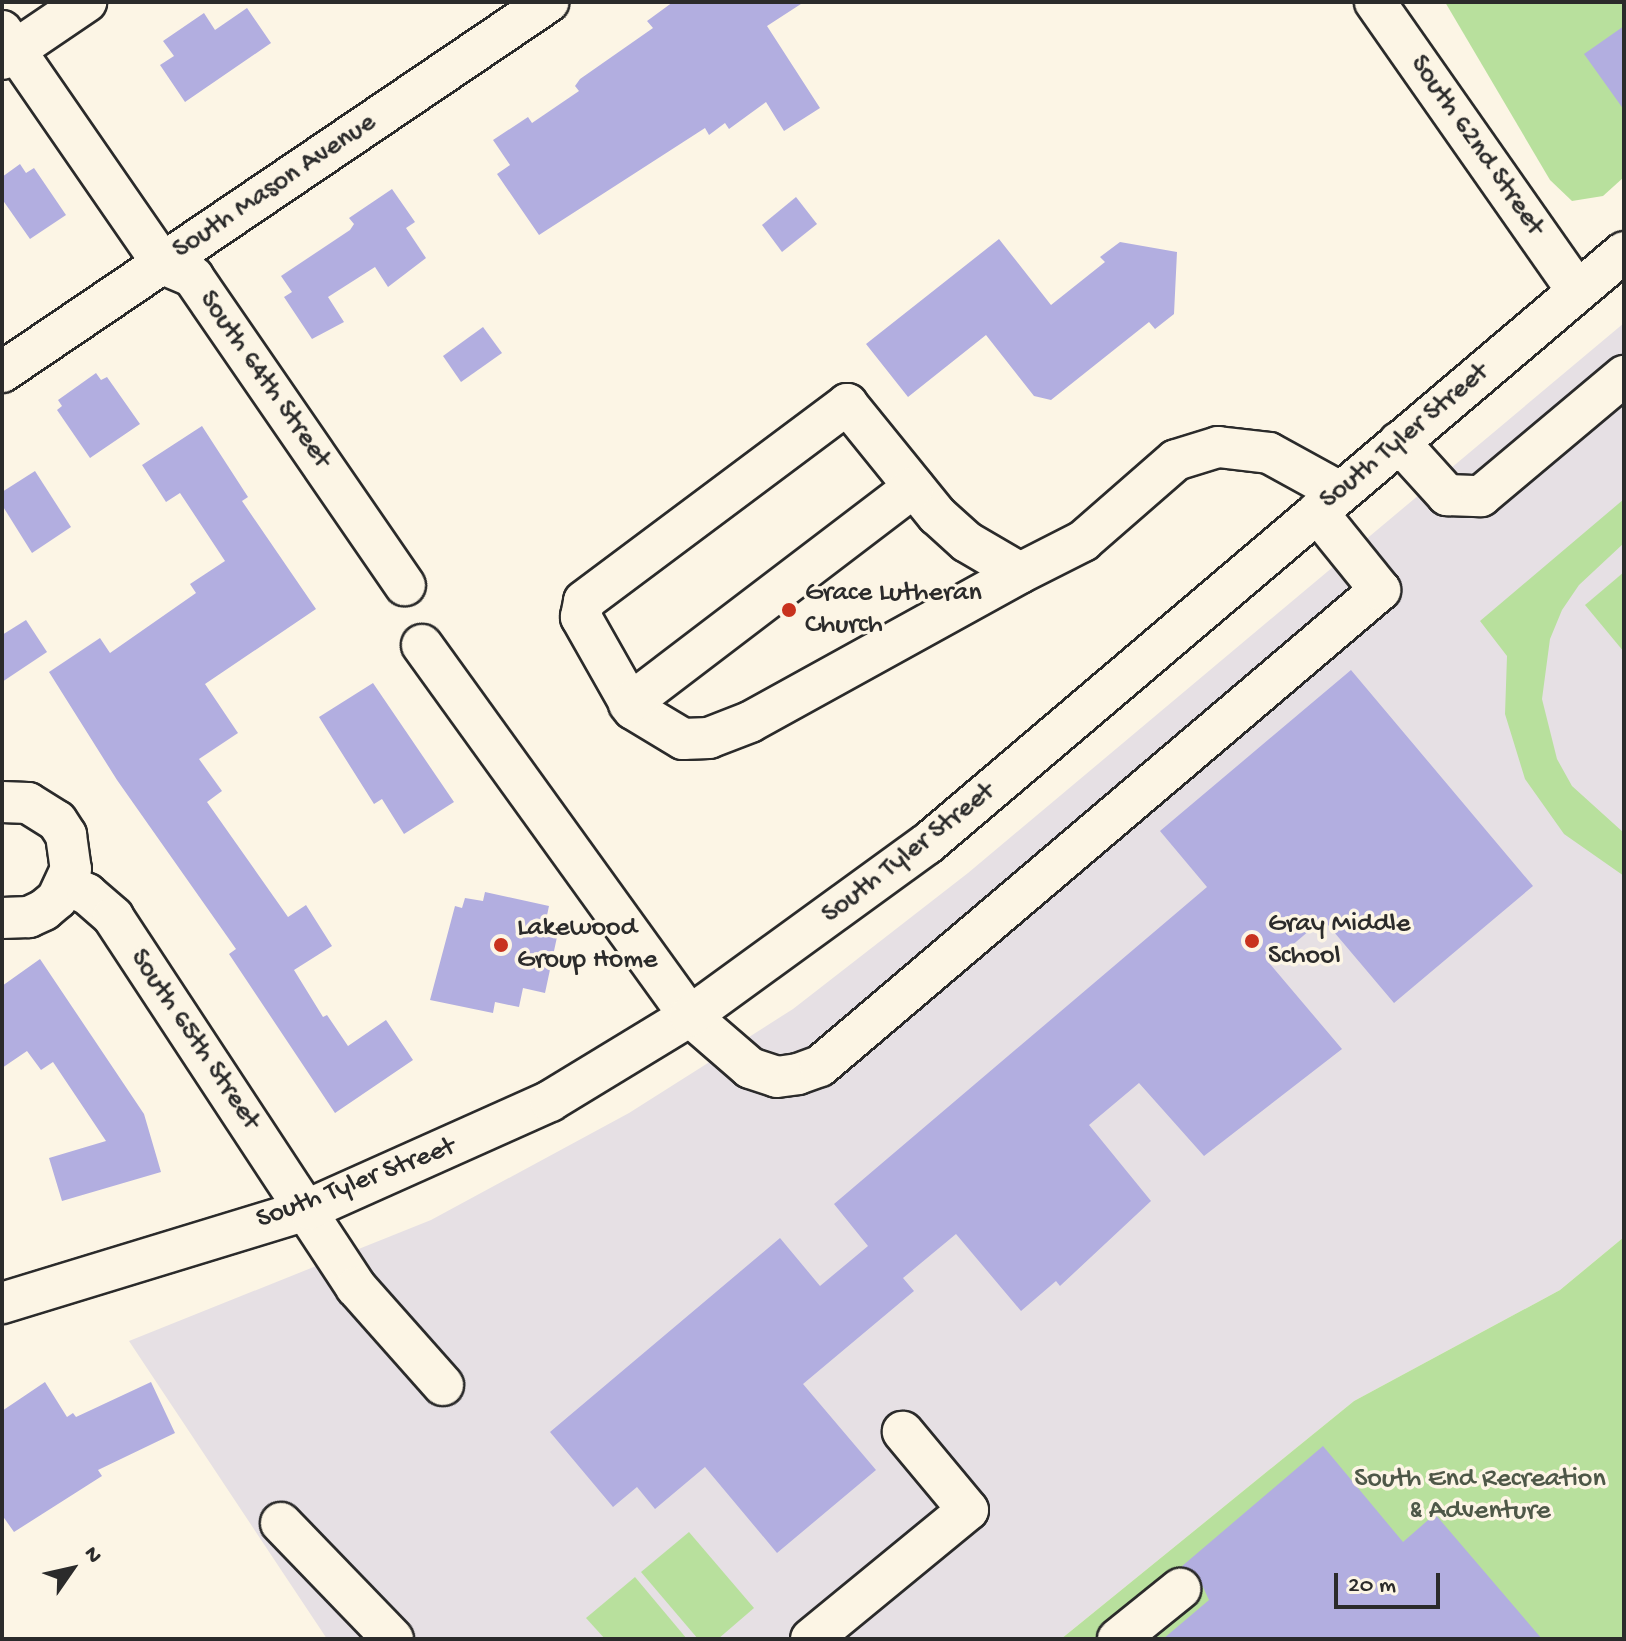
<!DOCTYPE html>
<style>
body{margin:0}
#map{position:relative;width:1626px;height:1641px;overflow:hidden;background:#fcf5e5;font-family:"Gochi Hand",sans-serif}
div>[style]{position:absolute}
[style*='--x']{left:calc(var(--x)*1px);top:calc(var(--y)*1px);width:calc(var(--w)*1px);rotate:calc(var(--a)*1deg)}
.built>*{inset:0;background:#e6e0e4}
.green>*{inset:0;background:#b8e09d}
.building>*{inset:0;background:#b2aee0}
.roads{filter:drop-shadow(2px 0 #2b2b2b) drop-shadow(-2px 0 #2b2b2b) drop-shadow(0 2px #2b2b2b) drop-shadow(0 -2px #2b2b2b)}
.minor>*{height:40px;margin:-20px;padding:0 20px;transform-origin:20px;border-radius:20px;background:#fcf5e5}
.dots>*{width:22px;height:22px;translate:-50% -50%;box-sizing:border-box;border:4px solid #fcf5e5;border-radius:50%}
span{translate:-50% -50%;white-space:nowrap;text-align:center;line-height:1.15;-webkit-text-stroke:7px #fcf5e5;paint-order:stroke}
.street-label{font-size:28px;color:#2b2b2b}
.poi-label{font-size:28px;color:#2b2b2b}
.left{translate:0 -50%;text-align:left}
.park-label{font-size:28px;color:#4e5848}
.frame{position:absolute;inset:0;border:4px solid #2b2b2b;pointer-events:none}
.north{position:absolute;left:32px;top:1529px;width:80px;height:80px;-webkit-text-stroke:6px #fcf5e5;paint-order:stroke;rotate:56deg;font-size:22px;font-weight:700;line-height:32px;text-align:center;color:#2b2b2b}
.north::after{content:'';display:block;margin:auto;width:28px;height:36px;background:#2b2b2b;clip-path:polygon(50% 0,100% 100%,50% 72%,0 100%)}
.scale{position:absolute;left:1334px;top:1573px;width:106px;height:36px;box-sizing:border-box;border:4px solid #2b2b2b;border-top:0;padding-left:10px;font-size:24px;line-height:28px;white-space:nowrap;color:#2b2b2b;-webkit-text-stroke:6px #fcf5e5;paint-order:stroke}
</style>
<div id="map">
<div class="built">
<i style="clip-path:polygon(1624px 323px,1624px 1237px,1560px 1290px,1354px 1401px,1061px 1639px,327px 1639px,129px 1341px,431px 1220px,629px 1113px,793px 1009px,968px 873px)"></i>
</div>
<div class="green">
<i style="clip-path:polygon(1445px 2px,1624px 2px,1624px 177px,1603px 196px,1572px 201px,1550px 180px)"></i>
<i style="clip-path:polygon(1624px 499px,1624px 543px,1579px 585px,1562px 610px,1550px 639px,1542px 699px,1557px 759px,1572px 786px,1624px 833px,1624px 876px,1564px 834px,1525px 779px,1505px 714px,1507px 656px,1480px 621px)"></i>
<i style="clip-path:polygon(1624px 572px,1624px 652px,1585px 605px)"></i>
<i style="clip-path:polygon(1624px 1237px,1624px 1639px,1061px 1639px,1354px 1401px,1560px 1290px)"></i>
<i style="clip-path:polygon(689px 1532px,754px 1608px,718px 1639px,698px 1639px,641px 1572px)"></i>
<i style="clip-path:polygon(635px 1577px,687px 1639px,605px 1639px,586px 1618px)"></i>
</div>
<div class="building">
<i style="clip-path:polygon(673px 2px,804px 2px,767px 26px,820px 108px,784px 131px,766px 102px,729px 129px,725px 123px,709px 135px,705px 128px,539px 235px,497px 174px,510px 165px,493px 140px,528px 117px,532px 123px,579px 91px,575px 86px,580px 79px,653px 28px,647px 21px)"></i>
<i style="clip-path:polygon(247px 8px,271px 43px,185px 102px,160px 65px,174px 56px,163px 41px,204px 13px,215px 30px)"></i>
<i style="clip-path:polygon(1624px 26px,1624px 110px,1584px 54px)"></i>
<i style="clip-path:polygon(20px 164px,26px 173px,34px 168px,66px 215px,30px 239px,2px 199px,2px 177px)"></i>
<i style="clip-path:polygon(392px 189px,415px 222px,406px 228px,426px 258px,388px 287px,375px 267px,328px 297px,344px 322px,312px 339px,284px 297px,292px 292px,281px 276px,350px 230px,354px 224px,349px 218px)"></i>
<i style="clip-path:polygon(796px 197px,817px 224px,782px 252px,762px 225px)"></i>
<i style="clip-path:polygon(999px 239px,1051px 305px,1105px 262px,1100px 257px,1120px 242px,1177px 252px,1174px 314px,1155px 329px,1149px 322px,1051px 400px,1034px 396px,986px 335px,908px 397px,866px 344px)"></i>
<i style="clip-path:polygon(483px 327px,502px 353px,461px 382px,443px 356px)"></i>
<i style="clip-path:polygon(96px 373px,101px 380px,107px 377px,140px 424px,90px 458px,57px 410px,62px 406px,58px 400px)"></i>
<i style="clip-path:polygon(202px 426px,248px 497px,242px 501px,316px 609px,205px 684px,238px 733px,199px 759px,222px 791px,207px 802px,288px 917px,306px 905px,332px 946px,294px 970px,323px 1017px,327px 1015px,348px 1046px,386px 1020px,413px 1060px,335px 1113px,229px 954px,236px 949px,117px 780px,49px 672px,100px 638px,110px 653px,196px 593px,190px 584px,225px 561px,180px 493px,166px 502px,142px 465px)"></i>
<i style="clip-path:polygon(35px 471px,71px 527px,32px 553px,2px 505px,2px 492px)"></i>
<i style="clip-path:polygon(26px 620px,47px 652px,2px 682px,2px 635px)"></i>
<i style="clip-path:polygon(1351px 670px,1533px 886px,1394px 1003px,1323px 919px,1270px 964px,1342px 1049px,1204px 1156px,1139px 1083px,1089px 1125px,1151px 1201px,1060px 1286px,1056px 1281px,1021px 1311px,956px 1234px,903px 1278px,914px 1291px,803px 1384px,876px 1470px,777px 1553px,705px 1467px,655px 1509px,637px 1487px,613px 1507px,550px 1432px,780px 1238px,820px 1286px,868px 1246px,834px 1204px,1207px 887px,1160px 831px)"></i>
<i style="clip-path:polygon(373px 683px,454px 802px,404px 834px,382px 799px,374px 804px,319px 717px)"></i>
<i style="clip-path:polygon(485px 892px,549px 906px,543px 934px,557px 937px,545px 993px,523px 988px,519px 1007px,495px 1002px,493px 1013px,430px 1000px,455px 906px,462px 908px,465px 898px,483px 901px)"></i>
<i style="clip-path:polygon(40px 959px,144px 1114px,161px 1172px,62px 1201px,49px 1158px,106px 1141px,53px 1062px,41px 1070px,27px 1051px,2px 1068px,2px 986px)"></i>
<i style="clip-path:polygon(45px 1382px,67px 1417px,73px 1413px,76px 1417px,151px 1382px,175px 1433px,98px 1470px,102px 1476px,14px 1532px,2px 1515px,2px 1411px)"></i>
<i style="clip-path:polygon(1323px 1446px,1403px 1542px,1435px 1514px,1542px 1639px,1163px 1639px,1209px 1600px,1197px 1574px,1181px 1567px)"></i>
</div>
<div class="roads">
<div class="minor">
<i style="--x:1375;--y:2;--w:352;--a:55"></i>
<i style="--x:2;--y:31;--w:283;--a:55.4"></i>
<i style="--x:163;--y:264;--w:33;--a:23"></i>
<i style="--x:193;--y:277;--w:374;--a:55.5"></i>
<i style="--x:2;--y:59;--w:102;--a:-34.2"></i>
<i style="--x:2;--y:372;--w:660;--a:-34.12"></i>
<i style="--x:1399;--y:442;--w:72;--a:47.8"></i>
<i style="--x:1447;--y:495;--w:34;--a:2"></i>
<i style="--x:1481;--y:496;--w:187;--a:-40"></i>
<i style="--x:1020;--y:573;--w:308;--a:151.1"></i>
<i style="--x:750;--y:722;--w:44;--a:158.7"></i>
<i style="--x:709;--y:738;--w:26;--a:178"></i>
<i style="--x:683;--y:739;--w:58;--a:-149"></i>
<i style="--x:633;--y:709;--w:106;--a:-119.5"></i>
<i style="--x:581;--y:617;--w:16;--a:-79"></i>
<i style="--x:584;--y:601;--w:329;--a:-36.8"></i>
<i style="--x:847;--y:404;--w:143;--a:51"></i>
<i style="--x:937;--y:515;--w:40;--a:42"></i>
<i style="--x:967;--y:542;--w:61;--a:30.3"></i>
<i style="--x:1020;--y:573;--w:71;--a:-26.9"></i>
<i style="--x:1083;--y:541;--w:123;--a:-41.1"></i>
<i style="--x:1176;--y:460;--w:44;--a:-17.2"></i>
<i style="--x:1218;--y:447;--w:51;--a:6.7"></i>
<i style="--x:1269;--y:453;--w:81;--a:28.8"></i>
<i style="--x:422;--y:645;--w:458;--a:54.2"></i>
<i style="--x:690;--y:1016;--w:79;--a:40.9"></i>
<i style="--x:750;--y:1068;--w:28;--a:18"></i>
<i style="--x:777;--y:1077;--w:21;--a:-8"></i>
<i style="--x:798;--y:1074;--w:23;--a:-20"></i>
<i style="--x:820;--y:1066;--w:735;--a:-40.36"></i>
<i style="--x:1380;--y:590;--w:100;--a:-128.9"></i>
<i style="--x:629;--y:704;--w:358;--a:-37.3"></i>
<i style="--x:2;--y:802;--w:26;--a:2"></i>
<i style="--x:28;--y:803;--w:34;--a:32"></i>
<i style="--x:57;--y:821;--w:17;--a:57"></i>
<i style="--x:66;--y:835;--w:34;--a:82"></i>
<i style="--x:71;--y:869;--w:33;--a:115"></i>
<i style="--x:57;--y:899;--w:17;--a:140"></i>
<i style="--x:44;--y:910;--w:17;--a:155"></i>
<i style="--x:29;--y:917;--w:27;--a:178"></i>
<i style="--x:66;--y:885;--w:23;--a:23"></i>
<i style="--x:87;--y:894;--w:35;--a:41"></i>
<i style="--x:113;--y:917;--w:443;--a:56.7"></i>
<i style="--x:356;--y:1287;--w:131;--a:48.4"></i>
<i style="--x:2;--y:1303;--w:321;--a:-17"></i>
<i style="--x:309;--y:1209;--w:264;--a:-24.1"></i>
<i style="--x:550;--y:1101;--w:164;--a:-31.3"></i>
<i style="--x:690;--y:1016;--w:293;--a:-36"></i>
<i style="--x:927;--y:844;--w:914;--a:-40.34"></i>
<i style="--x:281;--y:1523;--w:161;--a:46"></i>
<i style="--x:811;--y:1639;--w:203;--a:-39.4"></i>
<i style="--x:968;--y:1510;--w:102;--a:-129.8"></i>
<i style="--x:1118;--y:1639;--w:80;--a:-38.9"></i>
</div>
</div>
<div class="dots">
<i style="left:789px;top:610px;background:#c8321e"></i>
<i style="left:1252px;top:941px;background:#c8321e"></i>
<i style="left:501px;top:945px;background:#c8321e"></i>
</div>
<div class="street-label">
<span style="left:1476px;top:146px;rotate:55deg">South 62nd Street</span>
<span style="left:275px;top:187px;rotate:-34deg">South Mason Avenue</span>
<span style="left:264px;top:380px;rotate:55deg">South 64th Street</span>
<span style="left:1405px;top:437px;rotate:-40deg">South Tyler Street</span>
<span style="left:909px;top:854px;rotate:-38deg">South Tyler Street</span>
<span style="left:194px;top:1040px;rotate:56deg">South 65th Street</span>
<span style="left:356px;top:1184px;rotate:-21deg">South Tyler Street</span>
</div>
<div class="poi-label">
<span class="left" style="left:805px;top:610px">Grace Lutheran<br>Church</span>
<span class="left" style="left:1268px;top:941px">Gray Middle<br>School</span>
<span class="left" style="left:517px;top:945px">Lakewood<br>Group Home</span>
</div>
<div class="park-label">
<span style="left:1480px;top:1496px">South End Recreation<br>&amp; Adventure</span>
</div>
<div class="frame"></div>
<div class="north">N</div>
<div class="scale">20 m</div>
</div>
